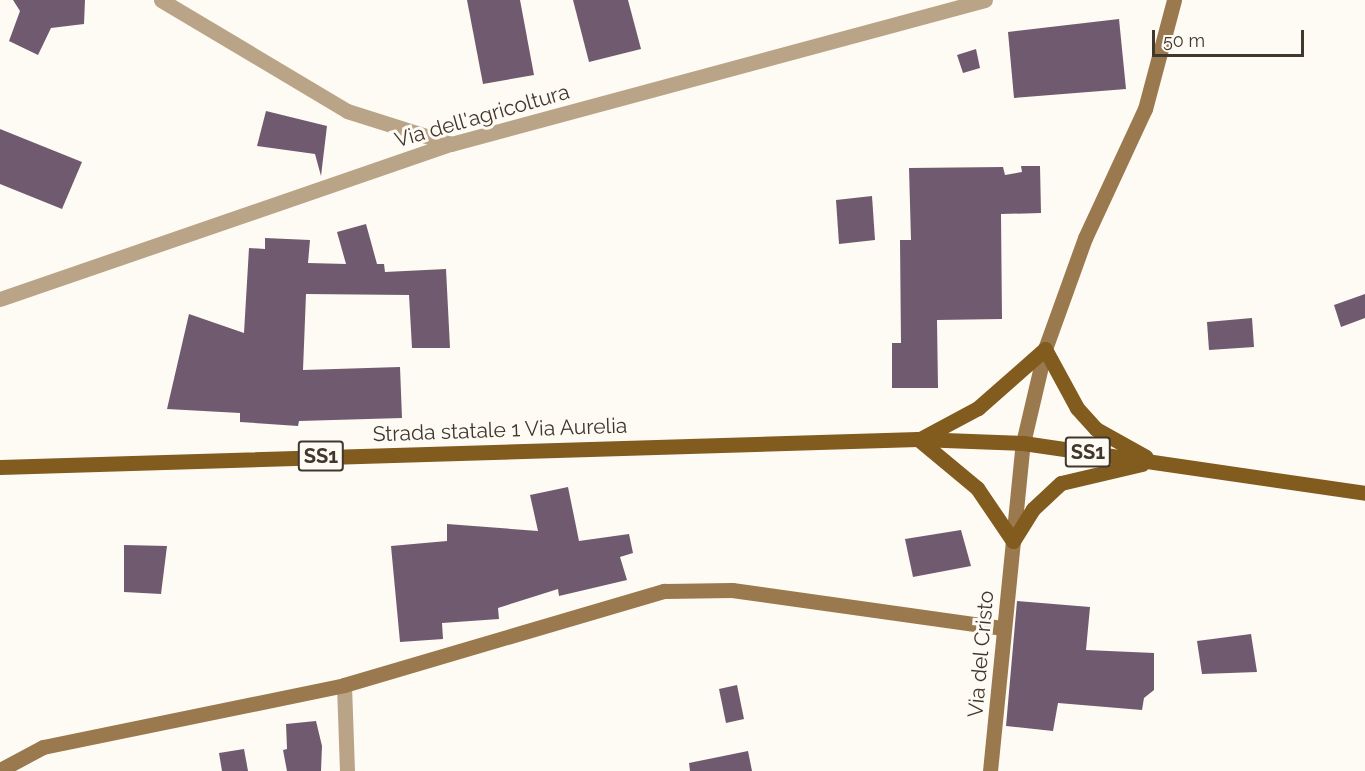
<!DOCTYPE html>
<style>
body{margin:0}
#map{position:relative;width:1365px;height:771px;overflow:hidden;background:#fefaf4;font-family:Raleway,sans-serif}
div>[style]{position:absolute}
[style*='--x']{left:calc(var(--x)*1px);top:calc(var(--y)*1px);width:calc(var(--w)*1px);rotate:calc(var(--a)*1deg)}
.building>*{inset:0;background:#705a6f}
.street>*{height:15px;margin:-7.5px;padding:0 7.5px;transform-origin:7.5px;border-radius:7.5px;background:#baa487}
.secondary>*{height:15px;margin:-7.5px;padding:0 7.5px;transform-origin:7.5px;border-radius:7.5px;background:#9a794e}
.primary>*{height:15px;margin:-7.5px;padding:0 7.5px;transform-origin:7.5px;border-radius:7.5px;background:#825b1f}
span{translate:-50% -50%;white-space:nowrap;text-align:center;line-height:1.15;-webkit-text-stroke:6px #fefaf4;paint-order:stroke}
.shield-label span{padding:2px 4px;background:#fefaf4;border:2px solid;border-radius:4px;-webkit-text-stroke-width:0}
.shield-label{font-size:20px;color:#40382d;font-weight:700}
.street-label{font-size:21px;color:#40382d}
.scale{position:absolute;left:1152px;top:30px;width:152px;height:27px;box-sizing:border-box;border:3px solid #40382d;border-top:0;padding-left:8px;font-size:18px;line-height:21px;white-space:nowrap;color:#40382d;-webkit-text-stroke:4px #fefaf4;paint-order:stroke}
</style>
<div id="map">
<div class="building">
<i style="clip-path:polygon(13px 0,85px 0,84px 24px,51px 28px,38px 55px,9px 41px,20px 11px)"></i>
<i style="clip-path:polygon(467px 0,520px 0,534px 75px,483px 84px)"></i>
<i style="clip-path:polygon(573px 0,628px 0,641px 49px,589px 62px)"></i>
<i style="clip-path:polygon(1119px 19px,1126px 89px,1014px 98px,1008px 32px)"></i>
<i style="clip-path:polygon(976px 49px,980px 68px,963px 73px,957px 55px)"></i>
<i style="clip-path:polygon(266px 111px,327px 126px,321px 176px,315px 154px,257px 146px)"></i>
<i style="clip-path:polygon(0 129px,82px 162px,62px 209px,0 184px)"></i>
<i style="clip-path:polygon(1021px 166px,1040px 166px,1041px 213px,1001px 214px,1002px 319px,937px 320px,938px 388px,892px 388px,892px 343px,901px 343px,900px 240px,911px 240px,909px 168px,1003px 167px,1005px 175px,1022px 172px)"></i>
<i style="clip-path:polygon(872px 196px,875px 240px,839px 244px,836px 200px)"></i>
<i style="clip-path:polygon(366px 224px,377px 264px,384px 264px,385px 272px,446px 269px,450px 348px,412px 348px,409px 295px,306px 294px,303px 370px,400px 367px,402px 418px,299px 421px,298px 426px,240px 422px,240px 413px,167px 409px,189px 314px,244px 333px,249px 248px,265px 249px,265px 238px,310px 240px,308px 263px,346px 264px,337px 232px)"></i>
<i style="clip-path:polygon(1365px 294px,1365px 318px,1341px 327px,1334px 305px)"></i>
<i style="clip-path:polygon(1252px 318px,1254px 347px,1209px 350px,1207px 322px)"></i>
<i style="clip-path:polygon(568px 487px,579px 541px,629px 534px,633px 553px,620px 557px,627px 580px,559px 596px,558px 589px,498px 608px,499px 619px,442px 623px,443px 639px,400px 642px,391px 546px,447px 541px,447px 524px,538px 531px,530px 495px)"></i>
<i style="clip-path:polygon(961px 530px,971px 566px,913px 577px,905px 539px)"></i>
<i style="clip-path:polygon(124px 545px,167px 546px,161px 594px,124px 592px)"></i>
<i style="clip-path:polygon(1017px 601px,1090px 607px,1086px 650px,1154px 653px,1154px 690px,1144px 698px,1142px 710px,1058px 703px,1053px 731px,1006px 726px)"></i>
<i style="clip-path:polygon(1251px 634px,1257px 672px,1202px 674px,1197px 641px)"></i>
<i style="clip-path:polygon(737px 685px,744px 719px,726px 723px,719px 689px)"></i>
<i style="clip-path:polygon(316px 721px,322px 746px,321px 771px,287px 771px,283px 750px,287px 749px,286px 724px)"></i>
<i style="clip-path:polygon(244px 749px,248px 771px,222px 771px,219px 753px)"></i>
<i style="clip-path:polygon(748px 751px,752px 771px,690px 771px,689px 763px)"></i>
</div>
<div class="street">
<i style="--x:161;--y:0;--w:217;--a:30.8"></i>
<i style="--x:347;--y:111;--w:109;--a:17.6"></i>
<i style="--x:0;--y:299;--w:477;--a:-19"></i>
<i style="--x:451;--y:144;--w:553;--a:-15.09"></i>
<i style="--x:344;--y:685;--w:86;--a:88"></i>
</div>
<div class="secondary">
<i style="--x:0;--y:770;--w:49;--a:-28.1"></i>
<i style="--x:43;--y:747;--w:307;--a:-11.6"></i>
<i style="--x:344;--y:685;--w:334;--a:-16.4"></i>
<i style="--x:664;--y:591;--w:68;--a:-0.8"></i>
<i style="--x:732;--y:590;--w:274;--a:8"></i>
<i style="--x:990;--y:771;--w:330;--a:-84.3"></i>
<i style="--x:1023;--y:443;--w:97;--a:-76.8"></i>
<i style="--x:1045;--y:349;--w:118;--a:-70.2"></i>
<i style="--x:1085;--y:238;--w:142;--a:-65.1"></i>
<i style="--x:1145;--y:109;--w:113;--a:-75.1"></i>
</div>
<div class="primary">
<i style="--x:918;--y:439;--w:77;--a:39.7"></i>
<i style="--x:977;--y:488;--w:64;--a:55.8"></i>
<i style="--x:1013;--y:541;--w:38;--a:-58"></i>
<i style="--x:1033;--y:509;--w:38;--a:-43"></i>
<i style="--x:1061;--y:483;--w:83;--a:-13.2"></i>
<i style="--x:920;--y:439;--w:66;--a:-28.1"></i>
<i style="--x:978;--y:408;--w:89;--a:-41.4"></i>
<i style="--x:1045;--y:349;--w:67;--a:61.5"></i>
<i style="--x:1077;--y:408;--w:28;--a:48"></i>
<i style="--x:1096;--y:429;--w:57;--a:29.2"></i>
<i style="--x:0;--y:467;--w:918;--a:-1.75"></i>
<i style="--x:918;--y:439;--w:105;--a:2.2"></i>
<i style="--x:1023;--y:443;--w:346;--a:8.3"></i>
</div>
<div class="shield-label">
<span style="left:1088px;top:452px">SS1</span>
<span style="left:321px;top:456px">SS1</span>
</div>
<div class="street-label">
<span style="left:482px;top:116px;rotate:-16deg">Via dell'agricoltura</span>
<span style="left:500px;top:430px;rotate:-2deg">Strada statale 1 Via Aurelia</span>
<span style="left:981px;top:654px;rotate:-85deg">Via del Cristo</span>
</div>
<div class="scale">50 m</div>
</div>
